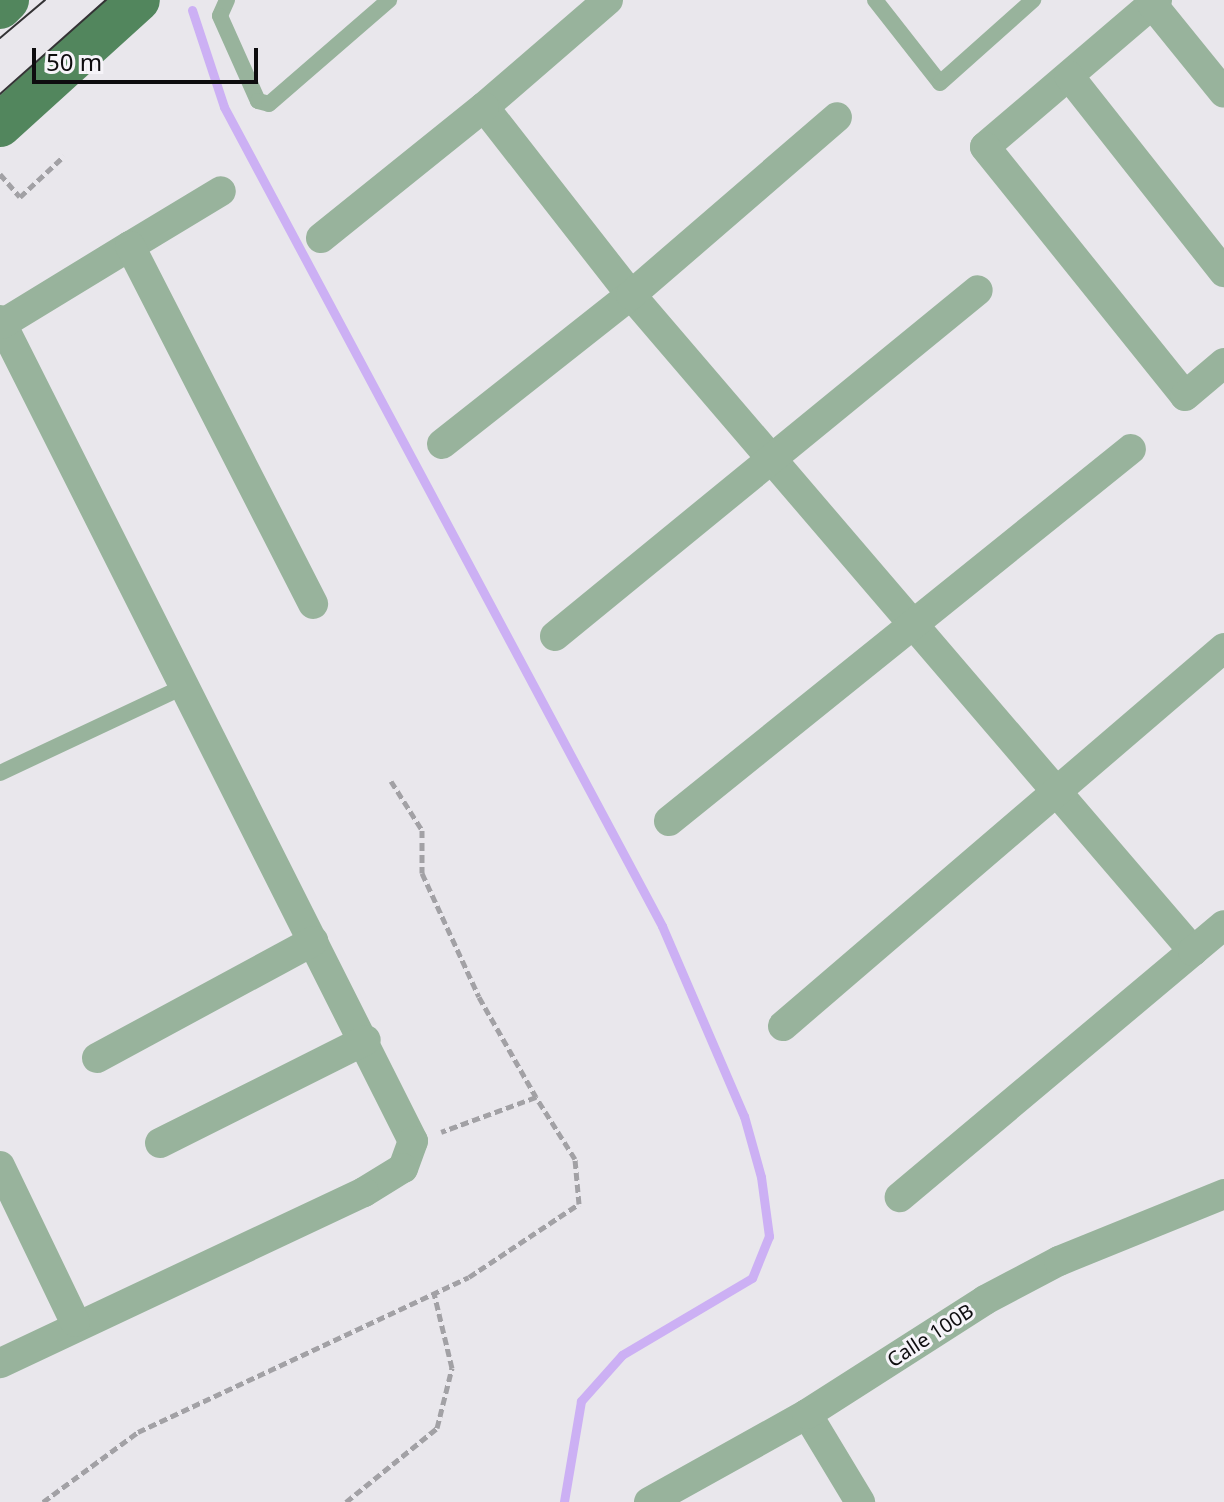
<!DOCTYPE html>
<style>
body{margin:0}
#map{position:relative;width:1224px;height:1502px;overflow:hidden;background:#e9e7ec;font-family:"Noto Sans",sans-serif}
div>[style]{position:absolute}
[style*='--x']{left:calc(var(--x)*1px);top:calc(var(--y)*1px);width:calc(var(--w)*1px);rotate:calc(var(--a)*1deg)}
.stream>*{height:9px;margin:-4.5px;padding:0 4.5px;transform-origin:4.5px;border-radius:4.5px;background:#ccb0f4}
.path>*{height:5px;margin-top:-2.5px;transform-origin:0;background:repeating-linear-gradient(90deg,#a2a1a5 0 8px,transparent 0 12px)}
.lane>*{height:16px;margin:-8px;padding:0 8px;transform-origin:8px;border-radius:8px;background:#98b39c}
.street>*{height:30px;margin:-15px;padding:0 15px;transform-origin:15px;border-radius:15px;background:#98b39c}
.primary>*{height:44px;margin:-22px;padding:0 22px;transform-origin:22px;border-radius:22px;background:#52865d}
.tram>*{height:2px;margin:-1px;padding:0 1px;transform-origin:1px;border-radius:1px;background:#343335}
span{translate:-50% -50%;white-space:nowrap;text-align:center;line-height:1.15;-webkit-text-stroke:6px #f6f4f9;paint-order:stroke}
.street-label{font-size:20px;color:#0e0d0f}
.scale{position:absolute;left:32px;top:48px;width:226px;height:36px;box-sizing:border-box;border:4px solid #0e0d0f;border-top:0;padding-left:10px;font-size:24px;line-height:28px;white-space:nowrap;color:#0e0d0f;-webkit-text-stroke:6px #f6f4f9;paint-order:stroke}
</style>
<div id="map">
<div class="stream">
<i style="--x:192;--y:10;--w:102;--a:71.7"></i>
<i style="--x:224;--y:107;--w:929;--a:61.86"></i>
<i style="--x:662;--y:926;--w:207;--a:66.7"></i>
<i style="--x:744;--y:1116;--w:63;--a:74.4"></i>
<i style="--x:761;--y:1177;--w:60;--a:82.3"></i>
<i style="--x:769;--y:1236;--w:45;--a:112"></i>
<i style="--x:752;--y:1278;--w:151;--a:149.4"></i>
<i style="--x:622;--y:1355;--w:62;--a:131.7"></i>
<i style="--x:581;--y:1401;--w:102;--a:99.6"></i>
</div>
<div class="path">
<i style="--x:0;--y:174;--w:30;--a:49"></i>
<i style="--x:20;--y:197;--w:60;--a:-43"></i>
<i style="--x:391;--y:781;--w:58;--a:57.7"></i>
<i style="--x:422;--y:830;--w:43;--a:90"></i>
<i style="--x:422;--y:873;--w:136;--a:65.3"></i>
<i style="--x:479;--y:997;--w:115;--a:60.3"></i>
<i style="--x:43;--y:1502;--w:118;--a:-36.4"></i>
<i style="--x:138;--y:1432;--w:365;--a:-25.1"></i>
<i style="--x:469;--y:1277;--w:132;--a:-33.6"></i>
<i style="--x:579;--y:1204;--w:45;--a:-95.1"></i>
<i style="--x:575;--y:1159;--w:73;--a:-122.2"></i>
<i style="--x:536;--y:1097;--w:101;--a:159.8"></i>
<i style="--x:346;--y:1502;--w:117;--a:-39.1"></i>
<i style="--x:437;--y:1428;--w:62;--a:-76"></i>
<i style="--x:452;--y:1368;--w:77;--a:-103.5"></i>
</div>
<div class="lane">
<i style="--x:227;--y:0;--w:17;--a:114"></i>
<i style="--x:220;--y:16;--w:93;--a:65.9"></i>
<i style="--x:258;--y:101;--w:11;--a:15"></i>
<i style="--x:269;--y:104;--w:159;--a:-40.9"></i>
<i style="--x:875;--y:0;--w:105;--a:51.9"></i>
<i style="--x:940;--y:83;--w:125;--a:-41.7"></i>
<i style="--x:0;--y:773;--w:204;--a:-25.2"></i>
</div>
<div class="street">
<i style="--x:608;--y:0;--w:164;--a:139.2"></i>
<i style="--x:484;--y:107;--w:239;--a:52"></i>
<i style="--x:631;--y:295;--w:864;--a:49.41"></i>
<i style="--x:1193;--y:951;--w:383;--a:140"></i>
<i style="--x:1157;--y:0;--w:226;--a:139.5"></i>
<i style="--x:985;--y:147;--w:319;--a:51.2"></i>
<i style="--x:1185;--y:396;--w:51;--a:-40.2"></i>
<i style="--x:1152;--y:4;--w:114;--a:51"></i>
<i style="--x:1069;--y:76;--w:250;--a:51.7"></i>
<i style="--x:321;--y:238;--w:209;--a:-38.8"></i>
<i style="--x:130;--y:246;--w:106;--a:-31.1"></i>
<i style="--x:0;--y:320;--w:919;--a:63.3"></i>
<i style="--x:413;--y:1141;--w:29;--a:110"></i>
<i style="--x:403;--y:1168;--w:46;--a:148.4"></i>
<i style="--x:364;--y:1192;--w:402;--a:154.8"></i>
<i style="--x:2;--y:324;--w:150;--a:-31.4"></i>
<i style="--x:130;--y:246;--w:402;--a:62.9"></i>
<i style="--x:442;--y:444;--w:241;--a:-38.3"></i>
<i style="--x:631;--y:295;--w:272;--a:-40.8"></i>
<i style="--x:555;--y:636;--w:546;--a:-39.28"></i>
<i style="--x:669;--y:821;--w:593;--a:-38.84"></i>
<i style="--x:1193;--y:951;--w:40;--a:-40"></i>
<i style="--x:783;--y:1026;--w:581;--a:-40.6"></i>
<i style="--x:97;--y:1058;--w:246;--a:-28.4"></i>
<i style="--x:160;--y:1143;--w:230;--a:-26.6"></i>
<i style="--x:0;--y:1166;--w:173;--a:64.3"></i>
<i style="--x:807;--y:1414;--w:103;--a:58.9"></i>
<i style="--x:649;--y:1502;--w:181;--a:-29.1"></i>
<i style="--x:807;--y:1414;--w:211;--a:-32.6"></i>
<i style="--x:985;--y:1300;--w:84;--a:-27.8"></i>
<i style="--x:1059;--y:1261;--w:178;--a:-22.1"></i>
</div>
<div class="primary">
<i style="--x:0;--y:7;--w:10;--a:-45"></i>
<i style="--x:0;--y:125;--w:186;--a:-42.2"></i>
</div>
<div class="tram">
<i style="--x:0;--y:38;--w:59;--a:-40.2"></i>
<i style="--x:0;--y:94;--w:142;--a:-41.6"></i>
</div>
<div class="street-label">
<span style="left:930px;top:1335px;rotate:-33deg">Calle 100B</span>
</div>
<div class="scale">50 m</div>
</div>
